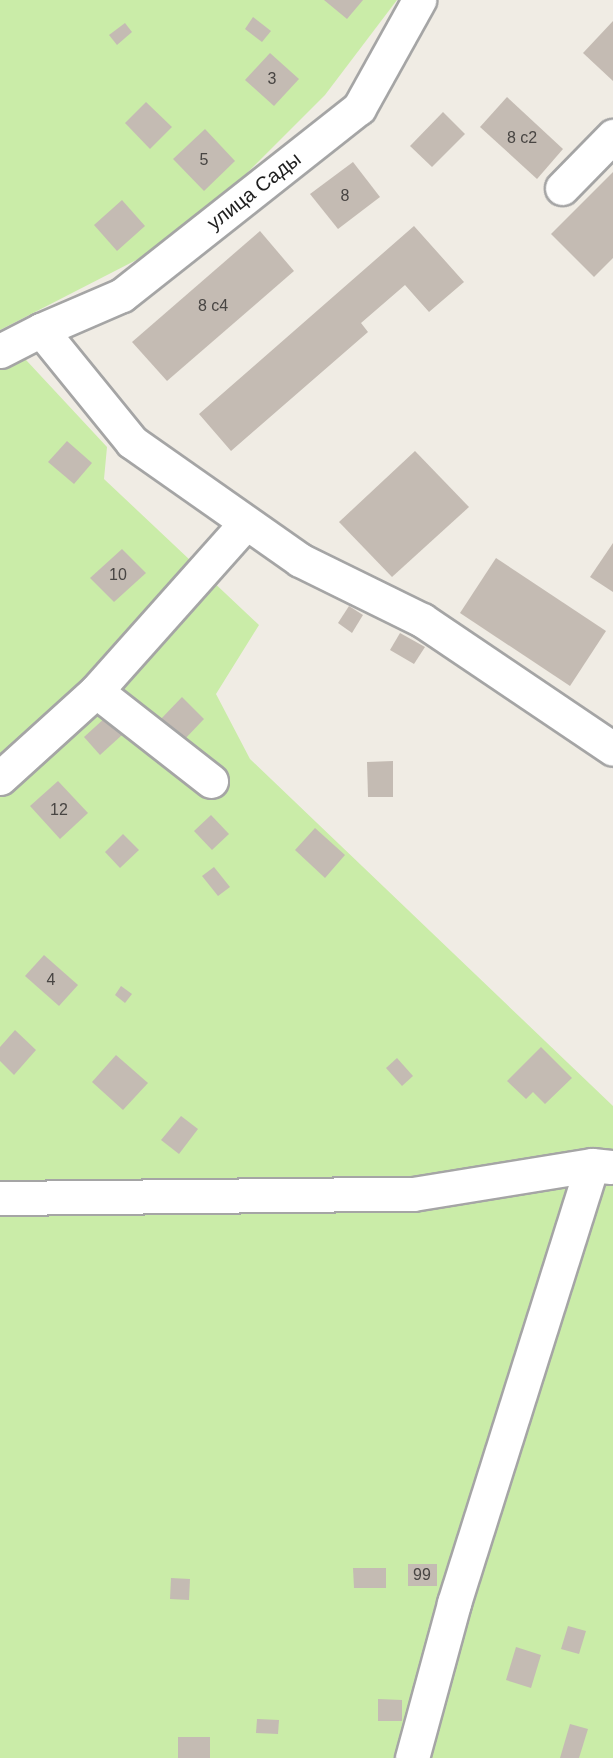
<!DOCTYPE html>
<meta charset="utf-8">
<style>
body{margin:0}
#map{position:relative;width:613px;height:1758px;overflow:hidden;background:#f0ece4;font-family:Arial,sans-serif}
div>[style]{position:absolute}
[style*='--x']{left:calc(var(--x)*1px);top:calc(var(--y)*1px);width:calc(var(--w)*1px);rotate:calc(var(--a)*1deg)}
.grass>*{inset:0;background:#caeca8}
.building>*{inset:0;background:#c4bbb3}
.roads{filter:drop-shadow(2px 0 #a5a5a5) drop-shadow(-2px 0 #a5a5a5) drop-shadow(0 2px #a5a5a5) drop-shadow(0 -2px #a5a5a5)}
.minor>*{height:33px;margin:-16.5px;padding:0 16.5px;transform-origin:16.5px;border-radius:16.5px;background:#fff}
span{translate:-50% -50%;white-space:nowrap;text-align:center;line-height:1.15;-webkit-text-stroke:4.5px #fff;paint-order:stroke}
.number-label{font-size:16px;color:#484543}
.number-label span{-webkit-text-stroke-width:0}
.street-label{font-size:20px;color:#1e1e1e}
</style>
<div id="map">
<div class="grass">
<i style="clip-path:polygon(0 0,397px 0,325px 95px,185px 235px,0 330px)"></i>
<i style="clip-path:polygon(0 332px,107px 447px,104px 479px,259px 625px,216px 694px,250px 759px,613px 1106px,613px 1758px,0 1758px)"></i>
</div>
<div class="building">
<i style="clip-path:polygon(324px 0,363px 0,347px 19px)"></i>
<i style="clip-path:polygon(253px 17px,271px 31px,262px 42px,245px 29px)"></i>
<i style="clip-path:polygon(613px 21px,613px 81px,583px 53px)"></i>
<i style="clip-path:polygon(125px 23px,132px 32px,117px 45px,109px 35px)"></i>
<i style="clip-path:polygon(270px 53px,299px 79px,274px 106px,245px 80px)"></i>
<i style="clip-path:polygon(507px 97px,563px 149px,537px 179px,480px 127px)"></i>
<i style="clip-path:polygon(146px 102px,172px 127px,150px 149px,125px 123px)"></i>
<i style="clip-path:polygon(443px 112px,465px 134px,432px 167px,410px 146px)"></i>
<i style="clip-path:polygon(205px 129px,235px 161px,204px 191px,173px 159px)"></i>
<i style="clip-path:polygon(353px 162px,380px 197px,338px 229px,310px 194px)"></i>
<i style="clip-path:polygon(613px 172px,613px 258px,594px 277px,551px 234px)"></i>
<i style="clip-path:polygon(122px 200px,145px 226px,117px 251px,94px 225px)"></i>
<i style="clip-path:polygon(414px 226px,464px 282px,429px 312px,405px 285px,361px 323px,368px 332px,231px 451px,199px 414px)"></i>
<i style="clip-path:polygon(260px 231px,294px 271px,167px 381px,132px 342px)"></i>
<i style="clip-path:polygon(67px 441px,92px 463px,74px 484px,48px 462px)"></i>
<i style="clip-path:polygon(415px 451px,469px 507px,392px 577px,339px 522px)"></i>
<i style="clip-path:polygon(613px 543px,613px 592px,590px 577px)"></i>
<i style="clip-path:polygon(122px 549px,146px 573px,114px 602px,90px 578px)"></i>
<i style="clip-path:polygon(496px 558px,606px 631px,570px 686px,460px 613px)"></i>
<i style="clip-path:polygon(349px 606px,363px 615px,352px 633px,338px 623px)"></i>
<i style="clip-path:polygon(400px 633px,425px 647px,414px 664px,390px 650px)"></i>
<i style="clip-path:polygon(182px 697px,204px 719px,182px 742px,159px 721px)"></i>
<i style="clip-path:polygon(106px 717px,122px 735px,100px 755px,84px 737px)"></i>
<i style="clip-path:polygon(393px 761px,393px 797px,368px 797px,367px 762px)"></i>
<i style="clip-path:polygon(58px 781px,88px 813px,60px 839px,30px 806px)"></i>
<i style="clip-path:polygon(211px 815px,229px 834px,212px 850px,194px 831px)"></i>
<i style="clip-path:polygon(315px 828px,345px 855px,325px 878px,295px 850px)"></i>
<i style="clip-path:polygon(123px 834px,139px 850px,120px 868px,105px 852px)"></i>
<i style="clip-path:polygon(214px 867px,230px 887px,218px 896px,202px 876px)"></i>
<i style="clip-path:polygon(44px 955px,78px 985px,59px 1006px,25px 976px)"></i>
<i style="clip-path:polygon(121px 986px,132px 994px,125px 1003px,115px 995px)"></i>
<i style="clip-path:polygon(15px 1030px,36px 1050px,14px 1075px,0 1061px,0 1047px)"></i>
<i style="clip-path:polygon(541px 1047px,572px 1078px,545px 1104px,533px 1092px,526px 1099px,507px 1081px)"></i>
<i style="clip-path:polygon(116px 1055px,148px 1083px,123px 1110px,92px 1082px)"></i>
<i style="clip-path:polygon(397px 1058px,413px 1076px,402px 1086px,386px 1068px)"></i>
<i style="clip-path:polygon(181px 1116px,198px 1129px,179px 1154px,161px 1140px)"></i>
<i style="clip-path:polygon(408px 1564px,437px 1564px,437px 1586px,408px 1586px)"></i>
<i style="clip-path:polygon(353px 1568px,386px 1568px,386px 1588px,354px 1588px)"></i>
<i style="clip-path:polygon(171px 1578px,190px 1579px,189px 1600px,170px 1599px)"></i>
<i style="clip-path:polygon(568px 1626px,586px 1631px,579px 1654px,561px 1649px)"></i>
<i style="clip-path:polygon(516px 1647px,541px 1655px,531px 1688px,506px 1680px)"></i>
<i style="clip-path:polygon(378px 1699px,402px 1700px,402px 1721px,378px 1721px)"></i>
<i style="clip-path:polygon(257px 1719px,279px 1720px,278px 1734px,256px 1733px)"></i>
<i style="clip-path:polygon(570px 1724px,588px 1729px,579px 1758px,560px 1758px)"></i>
<i style="clip-path:polygon(178px 1737px,210px 1737px,210px 1758px,178px 1758px)"></i>
</div>
<div class="roads">
<div class="minor">
<i style="--x:562;--y:188;--w:73;--a:-45.6"></i>
<i style="--x:41;--y:330;--w:144;--a:50.9"></i>
<i style="--x:132;--y:442;--w:205;--a:35.1"></i>
<i style="--x:300;--y:560;--w:136;--a:26.2"></i>
<i style="--x:422;--y:620;--w:230;--a:34"></i>
<i style="--x:0;--y:351;--w:46;--a:-27.1"></i>
<i style="--x:41;--y:330;--w:88;--a:-23.4"></i>
<i style="--x:122;--y:295;--w:302;--a:-38.3"></i>
<i style="--x:359;--y:108;--w:124;--a:-60.9"></i>
<i style="--x:96;--y:691;--w:146;--a:38"></i>
<i style="--x:0;--y:778;--w:130;--a:-42.2"></i>
<i style="--x:96;--y:691;--w:224;--a:-48.3"></i>
<i style="--x:0;--y:1198;--w:413;--a:-0.6"></i>
<i style="--x:413;--y:1194;--w:181;--a:-9.2"></i>
<i style="--x:592;--y:1165;--w:19;--a:6"></i>
<i style="--x:412;--y:1758;--w:161;--a:-74.8"></i>
<i style="--x:454;--y:1603;--w:459;--a:-72.5"></i>
</div>
</div>
<div class="number-label">
<span style="left:272px;top:79px">3</span>
<span style="left:522px;top:138px">8 с2</span>
<span style="left:204px;top:160px">5</span>
<span style="left:345px;top:196px">8</span>
<span style="left:213px;top:306px">8 с4</span>
<span style="left:118px;top:575px">10</span>
<span style="left:59px;top:810px">12</span>
<span style="left:51px;top:980px">4</span>
<span style="left:422px;top:1575px">99</span>
</div>
<div class="street-label">
<span style="left:254px;top:191px;rotate:-38deg">улица Сады</span>
</div>
</div>
